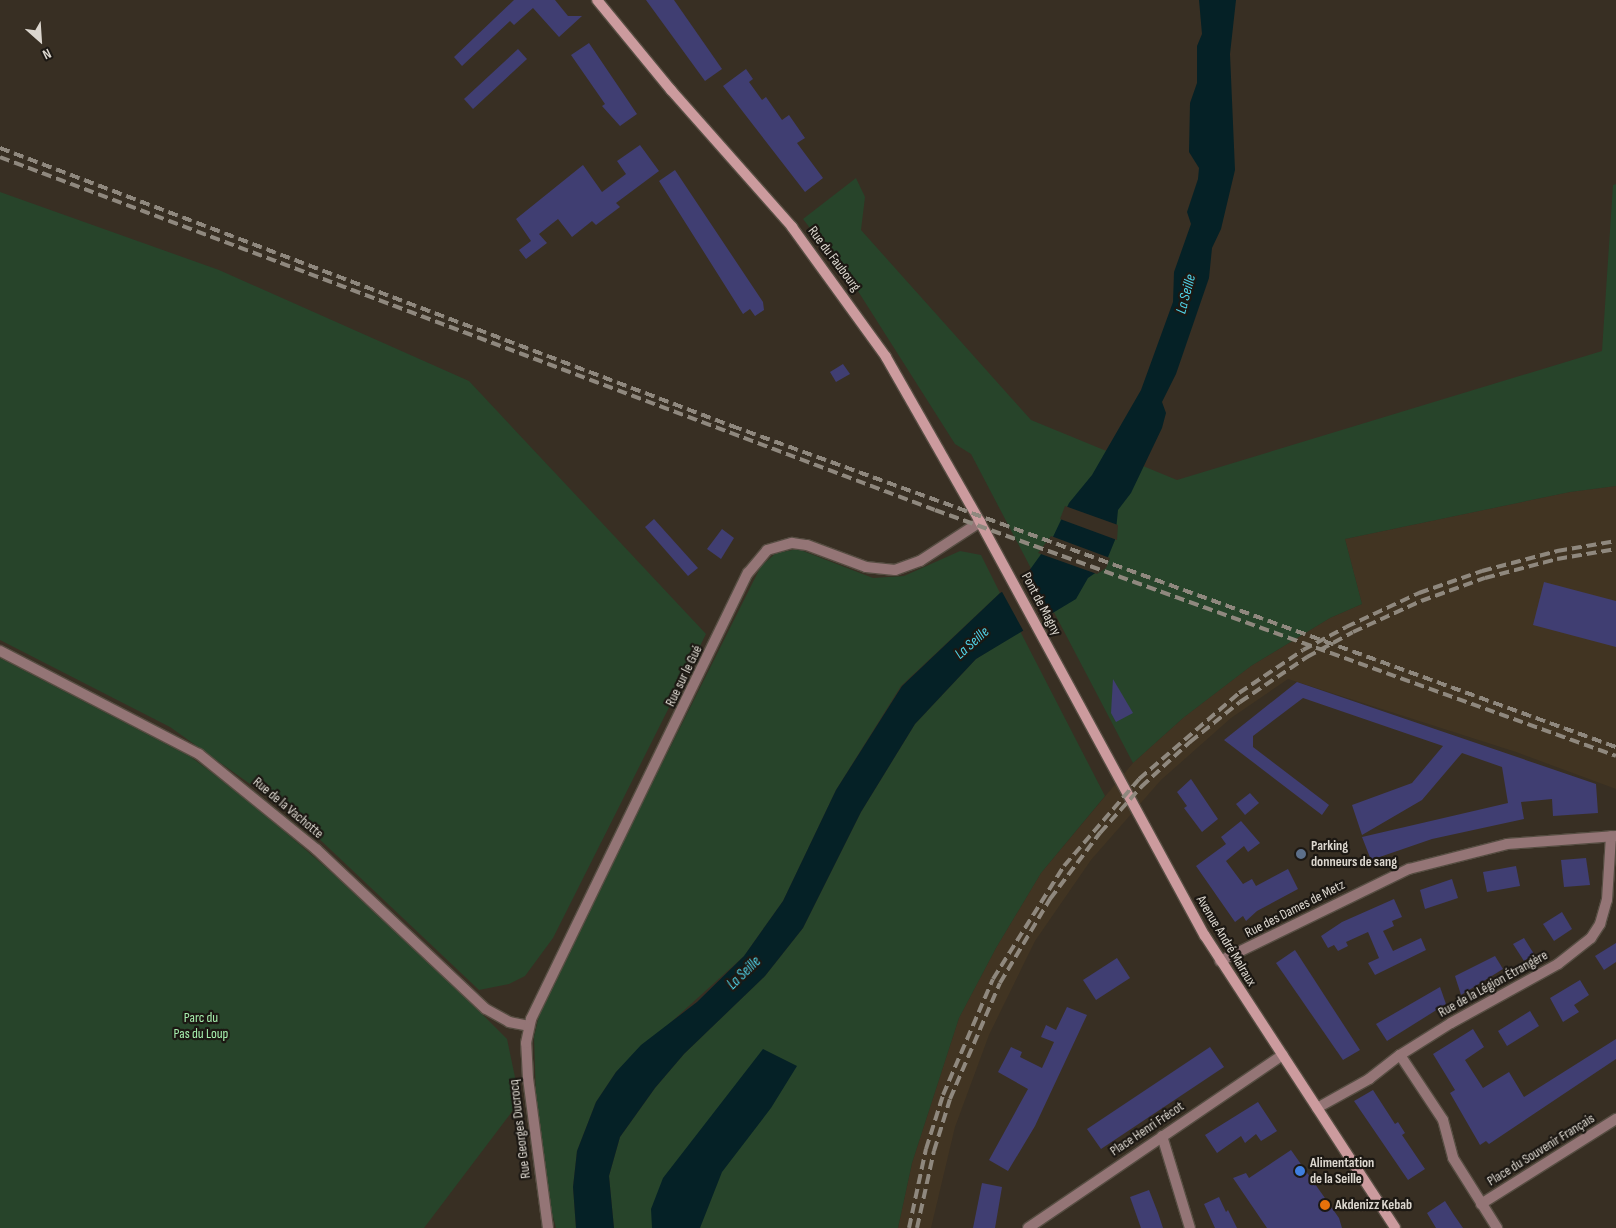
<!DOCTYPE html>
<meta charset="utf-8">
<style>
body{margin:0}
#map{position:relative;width:1616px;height:1228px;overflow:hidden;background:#382f23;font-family:"Sofia Sans Condensed",sans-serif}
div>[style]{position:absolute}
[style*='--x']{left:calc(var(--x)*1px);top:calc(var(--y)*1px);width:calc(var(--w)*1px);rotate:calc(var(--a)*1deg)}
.built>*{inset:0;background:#413422}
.green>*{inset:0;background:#27442a}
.water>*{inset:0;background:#052126}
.pier>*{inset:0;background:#382f23}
.building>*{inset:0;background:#403e72}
.roads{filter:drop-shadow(1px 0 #564d42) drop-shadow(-1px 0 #564d42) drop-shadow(0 1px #564d42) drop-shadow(0 -1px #564d42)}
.minor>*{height:10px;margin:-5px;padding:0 5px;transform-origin:5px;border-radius:5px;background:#947576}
.tertiary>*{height:10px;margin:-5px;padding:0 5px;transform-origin:5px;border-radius:5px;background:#947576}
.secondary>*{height:10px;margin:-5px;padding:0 5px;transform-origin:5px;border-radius:5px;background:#cc9b9e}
.rail>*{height:4px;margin-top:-2px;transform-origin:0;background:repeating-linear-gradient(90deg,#8f887e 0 10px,transparent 0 15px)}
.dots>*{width:14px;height:14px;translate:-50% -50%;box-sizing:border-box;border:2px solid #1c1813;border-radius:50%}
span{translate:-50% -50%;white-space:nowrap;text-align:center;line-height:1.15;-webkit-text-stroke:4.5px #1c1813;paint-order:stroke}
.street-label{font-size:14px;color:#dcd7cf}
.poi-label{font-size:14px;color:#dcd7cf;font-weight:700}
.left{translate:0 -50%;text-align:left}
.park-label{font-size:14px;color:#a7f0ae}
.water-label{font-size:15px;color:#50d3e8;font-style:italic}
.north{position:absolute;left:15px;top:15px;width:50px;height:50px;-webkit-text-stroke:4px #1c1813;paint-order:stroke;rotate:154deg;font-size:14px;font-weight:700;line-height:20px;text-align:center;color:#dcd7cf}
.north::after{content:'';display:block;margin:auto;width:18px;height:22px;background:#dcd7cf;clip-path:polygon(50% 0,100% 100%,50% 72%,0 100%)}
</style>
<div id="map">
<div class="built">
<i style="clip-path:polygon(1616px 486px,1616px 789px,1516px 752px,1288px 679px,1231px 718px,1161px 780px,1091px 860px,1035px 941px,989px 1035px,955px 1127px,931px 1228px,898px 1228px,912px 1163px,959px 1018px,996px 948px,1041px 873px,1133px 763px,1183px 718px,1251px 666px,1330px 618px,1362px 604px,1345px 539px,1570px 492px)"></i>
</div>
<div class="green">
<i style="clip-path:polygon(856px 178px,865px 197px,861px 230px,1031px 420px,1177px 480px,1602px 351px,1613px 185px,1616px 184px,1616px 486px,1570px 492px,1345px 539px,1362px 604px,1330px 618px,1251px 666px,1183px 718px,1133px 763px,971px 454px,955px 444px,856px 288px,803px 219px)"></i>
<i style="clip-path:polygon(0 192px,219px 270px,469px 381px,706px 634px,553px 938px,525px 976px,509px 984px,479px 990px,295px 816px,170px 727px,0 640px)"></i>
<i style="clip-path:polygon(798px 549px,873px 578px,904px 576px,960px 551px,981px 555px,1000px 593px,901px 686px,836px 790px,783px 901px,744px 956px,616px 1072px,596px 1102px,577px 1151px,573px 1187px,576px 1228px,556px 1228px,545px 1187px,536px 1100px,534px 1037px,542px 1003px,761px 566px,776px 553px)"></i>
<i style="clip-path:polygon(1020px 631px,1105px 796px,1041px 873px,996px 948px,959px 1018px,912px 1163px,898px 1228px,614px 1228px,609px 1176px,620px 1137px,655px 1088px,684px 1054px,765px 976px,803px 928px,861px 812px,915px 724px,976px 659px)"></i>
<i style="clip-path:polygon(0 658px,191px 757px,247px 799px,329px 870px,434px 966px,507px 1039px,520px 1101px,424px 1228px,0 1228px)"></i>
</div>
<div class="water">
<i style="clip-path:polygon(1199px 0,1236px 0,1230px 54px,1235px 170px,1221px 229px,1212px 248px,1209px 278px,1176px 374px,1162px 402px,1166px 413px,1162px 428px,1131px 493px,1118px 510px,1115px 540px,1104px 567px,1088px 578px,1076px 599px,976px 659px,915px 724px,861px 812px,803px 928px,765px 976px,684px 1054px,655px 1088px,620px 1137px,609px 1176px,614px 1228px,576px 1228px,573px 1187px,577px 1151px,596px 1102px,616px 1072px,641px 1045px,697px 1002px,744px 956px,783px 901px,836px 790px,902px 686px,1000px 593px,1021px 582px,1052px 539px,1069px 503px,1092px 475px,1141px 390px,1173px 302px,1174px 272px,1191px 224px,1187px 212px,1198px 179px,1199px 168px,1189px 152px,1190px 103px,1197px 83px,1197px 46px,1202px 34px)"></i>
<i style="clip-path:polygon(763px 1049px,797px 1066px,771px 1108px,722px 1172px,700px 1228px,652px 1228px,651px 1209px,663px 1178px)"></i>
</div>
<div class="pier">
<i style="clip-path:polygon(1065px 506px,1118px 525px,1117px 540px,1060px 519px)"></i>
<i style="clip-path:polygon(1051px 536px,1110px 558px,1106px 568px,1097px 574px,1038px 553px)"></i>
<i style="clip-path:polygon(1023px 574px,1048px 618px,1024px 632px,1001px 590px,1019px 580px)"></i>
</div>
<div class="building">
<i style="clip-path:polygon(514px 0,555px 0,568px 16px,582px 16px,559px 37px,533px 8px,514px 25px,510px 21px,462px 66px,454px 57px)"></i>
<i style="clip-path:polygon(646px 0,674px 0,722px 69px,705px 81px)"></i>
<i style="clip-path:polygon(589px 43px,637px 114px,620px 126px,602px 106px,605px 104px,571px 55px)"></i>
<i style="clip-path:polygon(518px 49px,527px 59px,473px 109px,464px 99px)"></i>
<i style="clip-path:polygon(746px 69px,753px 79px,749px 82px,762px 100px,766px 97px,782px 120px,789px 115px,805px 138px,797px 143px,823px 178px,805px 192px,723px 86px)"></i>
<i style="clip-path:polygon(640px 145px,659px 171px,616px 203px,620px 207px,596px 225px,592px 221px,572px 237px,558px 219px,539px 234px,547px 243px,526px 259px,519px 250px,531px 241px,516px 219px,583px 165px,602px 192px,626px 174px,617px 161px)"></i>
<i style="clip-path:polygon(675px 170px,763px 302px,764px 310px,755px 316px,750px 309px,743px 314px,659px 181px)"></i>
<i style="clip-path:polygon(843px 364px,850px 374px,836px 382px,830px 372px)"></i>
<i style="clip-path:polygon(654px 519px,698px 568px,688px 576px,645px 527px)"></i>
<i style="clip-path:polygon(722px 529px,734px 538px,721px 559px,707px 549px)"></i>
<i style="clip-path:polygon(1544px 582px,1616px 601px,1616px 647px,1533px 625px)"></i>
<i style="clip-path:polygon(1113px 679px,1133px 713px,1116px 722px,1111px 713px)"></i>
<i style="clip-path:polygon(1297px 682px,1596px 784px,1598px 813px,1553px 816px,1552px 799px,1521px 802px,1524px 819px,1432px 839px,1371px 860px,1362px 837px,1508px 803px,1502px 767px,1462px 753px,1422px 800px,1362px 835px,1352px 805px,1412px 783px,1443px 746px,1303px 698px,1253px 736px,1253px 747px,1329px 805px,1322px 815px,1224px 740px)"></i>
<i style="clip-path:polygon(1191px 779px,1218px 819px,1202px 832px,1184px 808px,1187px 806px,1177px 792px)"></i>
<i style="clip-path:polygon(1250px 793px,1259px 803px,1245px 815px,1236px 804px)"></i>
<i style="clip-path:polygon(1241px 821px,1260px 843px,1248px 852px,1244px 846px,1226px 861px,1243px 884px,1252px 879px,1256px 886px,1288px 869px,1298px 889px,1257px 911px,1246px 921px,1243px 916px,1235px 922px,1196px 866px,1226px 844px,1221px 837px)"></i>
<i style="clip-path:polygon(1586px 858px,1590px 885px,1564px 887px,1561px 860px)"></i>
<i style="clip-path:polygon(1516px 866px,1520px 886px,1487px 892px,1483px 872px)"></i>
<i style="clip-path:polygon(1452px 879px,1458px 898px,1425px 909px,1420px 890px)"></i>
<i style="clip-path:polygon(1394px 899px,1402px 917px,1392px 921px,1394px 926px,1383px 931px,1393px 951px,1421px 938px,1426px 950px,1375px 975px,1368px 963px,1379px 958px,1368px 932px,1346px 942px,1348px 946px,1338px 951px,1334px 945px,1328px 948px,1321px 936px,1342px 922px)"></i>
<i style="clip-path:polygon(1562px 912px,1572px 929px,1554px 941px,1543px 924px)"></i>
<i style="clip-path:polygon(1524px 938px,1534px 954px,1524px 961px,1513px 944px)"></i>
<i style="clip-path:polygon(1616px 943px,1616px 962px,1604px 970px,1595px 956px)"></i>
<i style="clip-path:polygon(1295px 950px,1360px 1050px,1343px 1060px,1276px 963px)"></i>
<i style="clip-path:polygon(1495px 956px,1503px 969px,1461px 995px,1455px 976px)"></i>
<i style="clip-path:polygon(1117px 958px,1130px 978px,1096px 1000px,1083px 980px)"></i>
<i style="clip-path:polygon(1580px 980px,1589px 995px,1574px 1005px,1579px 1012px,1563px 1022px,1550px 998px)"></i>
<i style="clip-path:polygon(1440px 987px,1446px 1004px,1387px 1041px,1376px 1024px)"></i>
<i style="clip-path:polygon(1067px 1007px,1087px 1015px,1035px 1126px,1008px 1171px,989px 1160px,1028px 1089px,998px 1072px,1011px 1047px,1022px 1052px,1020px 1057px,1042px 1068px,1054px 1042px,1041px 1037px,1046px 1025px,1056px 1030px)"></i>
<i style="clip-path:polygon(1530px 1011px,1539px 1026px,1507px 1046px,1498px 1031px)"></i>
<i style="clip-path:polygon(1473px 1029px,1484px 1047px,1465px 1060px,1483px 1088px,1509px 1072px,1524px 1097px,1616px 1039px,1616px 1059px,1489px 1144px,1486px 1141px,1480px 1145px,1450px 1093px,1455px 1090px,1433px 1054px)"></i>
<i style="clip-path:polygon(1210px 1047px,1224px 1067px,1101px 1149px,1087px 1129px)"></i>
<i style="clip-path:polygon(1373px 1090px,1395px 1124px,1398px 1122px,1405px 1133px,1402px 1135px,1425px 1169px,1408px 1180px,1354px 1101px)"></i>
<i style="clip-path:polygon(1258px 1102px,1277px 1131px,1261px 1141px,1256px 1134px,1245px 1143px,1241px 1136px,1217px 1153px,1205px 1135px)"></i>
<i style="clip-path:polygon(1291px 1150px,1339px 1218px,1342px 1228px,1267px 1228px,1233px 1178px,1246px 1173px,1249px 1178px)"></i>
<i style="clip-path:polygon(982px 1183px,1002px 1187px,995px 1228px,973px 1228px)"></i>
<i style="clip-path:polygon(1149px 1190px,1158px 1213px,1163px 1228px,1141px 1228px,1130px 1197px)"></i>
<i style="clip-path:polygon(1219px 1197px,1226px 1212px,1228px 1210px,1237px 1228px,1215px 1228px,1204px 1204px)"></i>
<i style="clip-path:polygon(1445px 1201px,1454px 1215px,1463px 1228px,1436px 1228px,1427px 1213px)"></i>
</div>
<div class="roads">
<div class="minor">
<i style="--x:0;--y:651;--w:224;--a:27.4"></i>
<i style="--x:199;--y:754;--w:151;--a:39.1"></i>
<i style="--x:316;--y:849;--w:233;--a:43.3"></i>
<i style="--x:486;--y:1009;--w:26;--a:29"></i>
<i style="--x:509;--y:1022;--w:20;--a:11"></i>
<i style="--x:1400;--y:1055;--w:78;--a:56.5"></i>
<i style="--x:1443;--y:1120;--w:39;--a:75"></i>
<i style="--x:1453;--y:1158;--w:83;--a:57.8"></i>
<i style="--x:1317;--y:1108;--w:60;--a:-29.1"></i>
<i style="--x:1369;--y:1079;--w:39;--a:-38"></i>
<i style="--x:1400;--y:1055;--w:60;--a:-32.1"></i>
<i style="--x:1451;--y:1023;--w:122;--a:-28.9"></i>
<i style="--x:1558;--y:964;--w:42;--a:-38.2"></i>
<i style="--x:1591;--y:938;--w:17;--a:-57"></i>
<i style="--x:1600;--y:924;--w:25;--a:-74"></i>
<i style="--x:1607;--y:900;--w:64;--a:-86.4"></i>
<i style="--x:1162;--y:1136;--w:96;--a:73.1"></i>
<i style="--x:1481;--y:1204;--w:160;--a:-32.2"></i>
<i style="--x:1028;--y:1228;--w:308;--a:-34.2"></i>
</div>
<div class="tertiary">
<i style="--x:1220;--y:961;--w:210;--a:-26"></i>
<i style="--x:1409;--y:869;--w:101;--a:-14.3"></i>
<i style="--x:1507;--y:844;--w:109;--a:-4.2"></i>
<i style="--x:548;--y:1228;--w:151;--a:-97.6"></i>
<i style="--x:528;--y:1078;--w:35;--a:-93"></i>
<i style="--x:526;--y:1043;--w:25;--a:-78"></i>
<i style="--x:531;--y:1019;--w:496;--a:-64.1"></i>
<i style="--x:748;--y:573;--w:30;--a:-50"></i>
<i style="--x:767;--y:550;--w:26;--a:-16"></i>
<i style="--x:792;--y:543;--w:15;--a:8"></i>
<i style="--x:807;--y:545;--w:63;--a:20.4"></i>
<i style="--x:866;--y:567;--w:29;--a:6"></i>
<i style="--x:895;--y:570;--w:27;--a:-20"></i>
<i style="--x:920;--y:561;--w:72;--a:-33"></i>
</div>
<div class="secondary">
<i style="--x:597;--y:0;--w:117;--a:50.6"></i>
<i style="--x:671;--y:90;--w:183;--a:48.5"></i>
<i style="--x:792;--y:227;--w:160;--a:54.1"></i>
<i style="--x:886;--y:357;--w:190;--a:60.3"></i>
<i style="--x:980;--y:522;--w:471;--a:61.5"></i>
<i style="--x:1205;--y:936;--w:348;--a:56.9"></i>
</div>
</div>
<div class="rail">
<i style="--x:0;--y:148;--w:783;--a:20.8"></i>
<i style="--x:732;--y:426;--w:940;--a:19.96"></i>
<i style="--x:0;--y:157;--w:999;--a:20.68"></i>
<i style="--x:935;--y:510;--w:724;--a:19.86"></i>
<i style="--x:909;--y:1228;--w:81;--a:-77.9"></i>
<i style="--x:926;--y:1149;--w:57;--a:-72.5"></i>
<i style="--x:943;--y:1095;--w:126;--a:-66.7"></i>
<i style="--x:993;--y:979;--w:133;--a:-57.9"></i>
<i style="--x:1064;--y:866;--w:115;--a:-49.2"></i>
<i style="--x:1139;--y:779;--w:132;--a:-40.7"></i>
<i style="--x:1239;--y:693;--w:77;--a:-33.9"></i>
<i style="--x:1303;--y:650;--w:49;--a:-28.1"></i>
<i style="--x:1346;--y:627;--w:81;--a:-25"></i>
<i style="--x:1419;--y:593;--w:67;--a:-19.2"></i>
<i style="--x:1482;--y:571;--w:78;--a:-14.9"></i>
<i style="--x:1557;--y:551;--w:60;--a:-9.6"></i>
<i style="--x:917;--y:1228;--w:79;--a:-77.6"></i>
<i style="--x:934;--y:1151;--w:54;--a:-72.9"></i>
<i style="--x:950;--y:1099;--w:126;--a:-66.7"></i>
<i style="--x:1000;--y:983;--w:98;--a:-59.2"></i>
<i style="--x:1050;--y:899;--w:83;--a:-52.9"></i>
<i style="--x:1100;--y:833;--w:62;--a:-48.3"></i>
<i style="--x:1141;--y:787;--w:67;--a:-42.6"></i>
<i style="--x:1190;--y:742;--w:64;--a:-38.7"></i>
<i style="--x:1240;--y:702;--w:81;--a:-33.9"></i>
<i style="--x:1307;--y:657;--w:52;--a:-28.5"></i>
<i style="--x:1353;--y:632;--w:75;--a:-24.5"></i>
<i style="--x:1421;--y:601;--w:68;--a:-19.8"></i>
<i style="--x:1485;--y:578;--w:74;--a:-14.8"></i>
<i style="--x:1557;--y:559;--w:60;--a:-9.6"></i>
</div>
<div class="dots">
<i style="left:1301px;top:854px;background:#5c6f8a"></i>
<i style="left:1300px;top:1171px;background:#3f7fe0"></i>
<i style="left:1325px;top:1205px;background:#e8710a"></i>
</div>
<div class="street-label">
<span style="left:834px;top:259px;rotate:53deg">Rue du Faubourg</span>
<span style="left:1041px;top:604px;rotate:62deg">Pont de Magny</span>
<span style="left:684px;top:676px;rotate:-64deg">Rue sur le Gué</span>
<span style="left:288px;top:808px;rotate:40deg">Rue de la Vachotte</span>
<span style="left:1295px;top:909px;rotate:-27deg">Rue des Dames de Metz</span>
<span style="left:1226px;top:941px;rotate:59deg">Avenue André Malraux</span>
<span style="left:1493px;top:984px;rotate:-29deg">Rue de la Légion Étrangère</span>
<span style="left:520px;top:1129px;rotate:-97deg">Rue Georges Ducrocq</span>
<span style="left:1147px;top:1129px;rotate:-34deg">Place Henri Frécot</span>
<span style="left:1541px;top:1150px;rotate:-32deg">Place du Souvenir Français</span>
</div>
<div class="poi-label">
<span class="left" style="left:1311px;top:854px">Parking<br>donneurs de sang</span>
<span class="left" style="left:1310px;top:1171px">Alimentation<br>de la Seille</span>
<span class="left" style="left:1335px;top:1205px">Akdenizz Kebab</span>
</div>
<div class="park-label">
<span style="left:201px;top:1026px">Parc du<br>Pas du Loup</span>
</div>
<div class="water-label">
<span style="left:1186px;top:294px;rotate:-75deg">La Seille</span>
<span style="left:972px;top:643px;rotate:-42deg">La Seille</span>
<span style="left:744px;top:973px;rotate:-44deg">La Seille</span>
</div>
<div class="north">N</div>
</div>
